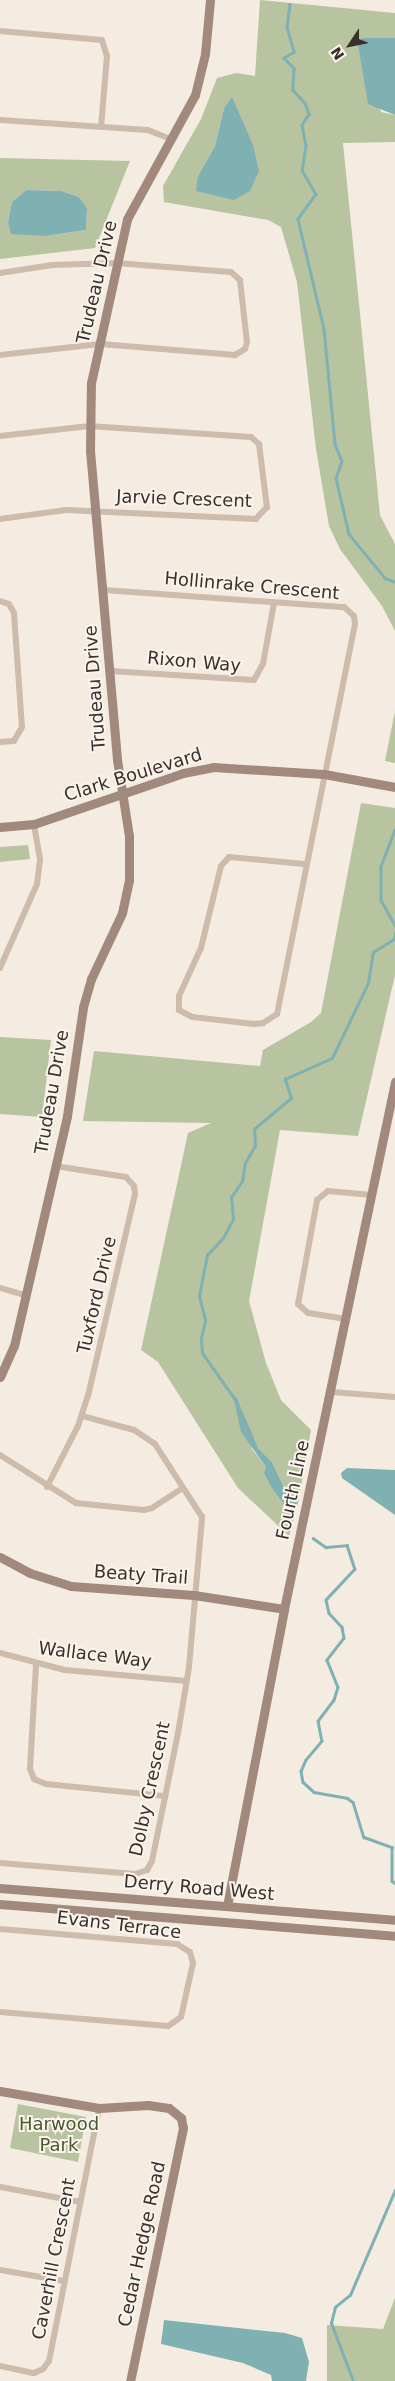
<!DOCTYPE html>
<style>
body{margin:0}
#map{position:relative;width:395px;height:2381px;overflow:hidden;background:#f4ebe1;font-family:"DejaVu Sans",sans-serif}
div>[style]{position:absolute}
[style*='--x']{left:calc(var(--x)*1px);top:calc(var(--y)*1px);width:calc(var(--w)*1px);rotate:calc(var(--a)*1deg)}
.green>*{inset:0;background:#b8c4a0}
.water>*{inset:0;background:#7fb0b2}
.stream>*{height:2.5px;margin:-1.25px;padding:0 1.25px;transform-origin:1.25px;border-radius:1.25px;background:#7fb0b2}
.street>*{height:6px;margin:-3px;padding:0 3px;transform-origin:3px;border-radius:3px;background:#cdbbac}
.secondary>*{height:9px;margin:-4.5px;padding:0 4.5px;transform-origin:4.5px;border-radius:4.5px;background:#a18a7d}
span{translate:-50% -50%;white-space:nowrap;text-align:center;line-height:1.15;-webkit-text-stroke:4px #fbf5ee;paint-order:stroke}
.street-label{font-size:18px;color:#3b302b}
.park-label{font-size:18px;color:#4a5a2e}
.north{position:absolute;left:325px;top:20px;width:50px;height:50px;-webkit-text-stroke:4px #fbf5ee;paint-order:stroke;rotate:236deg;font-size:14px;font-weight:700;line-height:20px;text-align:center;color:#3b302b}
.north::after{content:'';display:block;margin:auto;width:18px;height:22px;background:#3b302b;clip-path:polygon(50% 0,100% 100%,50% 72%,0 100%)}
</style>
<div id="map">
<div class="green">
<i style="clip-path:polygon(evenodd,260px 0,395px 13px,395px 38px,363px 38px,381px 112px,395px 115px,395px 142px,343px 143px,380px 515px,395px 544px,395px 631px,382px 606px,340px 549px,329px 526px,316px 449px,297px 282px,281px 227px,268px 220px,164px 202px,163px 186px,201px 119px,217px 78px,236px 73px,255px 76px,260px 0,232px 98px,234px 200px,198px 176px,215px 146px,224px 108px,232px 98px)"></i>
<i style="clip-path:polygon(evenodd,0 158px,130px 161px,95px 248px,0 259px,0 158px,26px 190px,62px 191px,79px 197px,87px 208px,86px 230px,46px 236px,8px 222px,12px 202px,26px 190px)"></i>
<i style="clip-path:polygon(395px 711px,395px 763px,385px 761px)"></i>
<i style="clip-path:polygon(361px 803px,395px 808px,395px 975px,358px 1136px,280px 1130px,249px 1301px,266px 1363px,281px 1400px,311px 1430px,298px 1504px,285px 1490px,272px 1462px,258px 1448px,248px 1430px,239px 1402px,252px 1449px,266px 1467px,273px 1490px,294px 1518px,289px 1536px,238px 1488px,158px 1362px,141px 1350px,188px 1133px,211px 1123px,83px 1121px,94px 1051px,260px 1066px,263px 1050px,311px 1022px,321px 1013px)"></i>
<i style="clip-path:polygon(28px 845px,30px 859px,0 862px,0 847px)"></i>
<i style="clip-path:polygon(0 1037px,51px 1040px,42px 1117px,0 1114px)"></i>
<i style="clip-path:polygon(18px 2104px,86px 2117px,78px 2162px,10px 2148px)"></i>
<i style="clip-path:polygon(395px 2298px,395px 2381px,327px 2381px,327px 2325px,383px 2329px)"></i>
</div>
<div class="water">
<i style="clip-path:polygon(362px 38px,395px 38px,395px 115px,368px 104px,358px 44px)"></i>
<i style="clip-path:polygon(232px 97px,253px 145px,259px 171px,250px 191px,234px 200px,196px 191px,198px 176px,215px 146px,224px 108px)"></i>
<i style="clip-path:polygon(26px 190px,62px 191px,79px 197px,87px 208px,86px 230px,46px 236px,11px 234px,8px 222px,12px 202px)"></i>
<i style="clip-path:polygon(236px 1396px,258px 1448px,272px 1462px,285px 1490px,298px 1504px,294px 1518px,273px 1490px,264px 1473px,266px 1467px,241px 1432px,234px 1400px)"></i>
<i style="clip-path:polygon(347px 1468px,395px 1470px,395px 1515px,342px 1478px,341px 1473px)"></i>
<i style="clip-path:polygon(164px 2320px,285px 2333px,302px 2338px,309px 2362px,306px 2381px,272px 2381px,271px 2375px,243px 2363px,161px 2344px)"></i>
</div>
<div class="stream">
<i style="--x:290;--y:4;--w:23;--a:97"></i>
<i style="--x:287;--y:27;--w:26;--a:74"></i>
<i style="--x:294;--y:52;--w:12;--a:149"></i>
<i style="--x:284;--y:58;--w:14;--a:45"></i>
<i style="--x:294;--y:68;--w:22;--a:93"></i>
<i style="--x:293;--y:90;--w:18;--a:47"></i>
<i style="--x:305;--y:103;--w:12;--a:70"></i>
<i style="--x:309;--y:114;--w:13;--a:122"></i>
<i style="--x:302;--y:125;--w:21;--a:79"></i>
<i style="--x:306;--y:146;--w:24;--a:99"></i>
<i style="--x:302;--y:170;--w:28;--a:60"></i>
<i style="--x:316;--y:194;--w:31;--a:126"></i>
<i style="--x:298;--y:219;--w:113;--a:76.7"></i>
<i style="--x:324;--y:329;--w:116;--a:84.5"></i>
<i style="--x:335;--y:444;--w:18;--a:68"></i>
<i style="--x:342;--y:461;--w:18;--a:109"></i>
<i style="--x:336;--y:478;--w:57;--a:76.9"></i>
<i style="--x:349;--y:534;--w:57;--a:50.7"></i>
<i style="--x:385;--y:578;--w:11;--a:22"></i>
<i style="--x:395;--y:830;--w:39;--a:111"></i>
<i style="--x:381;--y:866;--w:34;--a:90"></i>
<i style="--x:381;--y:900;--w:29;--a:61"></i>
<i style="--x:235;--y:1400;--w:57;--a:-125.1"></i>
<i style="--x:202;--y:1353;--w:15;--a:-94"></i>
<i style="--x:201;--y:1338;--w:18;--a:-77"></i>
<i style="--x:205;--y:1320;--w:25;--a:-104"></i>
<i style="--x:199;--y:1296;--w:42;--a:-79"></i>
<i style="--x:207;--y:1255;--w:23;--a:-47"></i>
<i style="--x:223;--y:1238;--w:21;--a:-62"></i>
<i style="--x:233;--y:1219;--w:22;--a:-95"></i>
<i style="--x:231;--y:1197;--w:19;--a:-55"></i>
<i style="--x:242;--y:1181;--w:18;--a:-81"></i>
<i style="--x:245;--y:1163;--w:20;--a:-60"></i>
<i style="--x:255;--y:1146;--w:17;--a:-93"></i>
<i style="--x:254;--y:1129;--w:48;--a:-40"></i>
<i style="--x:291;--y:1098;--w:20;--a:-108"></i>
<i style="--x:285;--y:1079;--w:51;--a:-24.1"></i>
<i style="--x:332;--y:1058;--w:83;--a:-64.4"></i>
<i style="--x:368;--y:983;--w:31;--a:-81"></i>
<i style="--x:373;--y:952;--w:25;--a:-32"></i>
<i style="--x:394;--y:939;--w:6;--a:-81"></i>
<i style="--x:313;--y:1538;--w:16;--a:35"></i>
<i style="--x:326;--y:1547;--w:21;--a:-5"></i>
<i style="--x:347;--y:1545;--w:25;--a:72"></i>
<i style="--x:355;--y:1569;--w:42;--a:133.1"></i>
<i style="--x:326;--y:1600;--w:13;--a:77"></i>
<i style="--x:329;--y:1613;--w:19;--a:47"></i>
<i style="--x:342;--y:1627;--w:11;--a:80"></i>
<i style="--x:344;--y:1638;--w:28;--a:128"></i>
<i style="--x:327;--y:1660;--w:29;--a:68"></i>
<i style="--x:338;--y:1687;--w:14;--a:107"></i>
<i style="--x:334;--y:1700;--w:26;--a:127"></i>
<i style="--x:318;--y:1721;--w:20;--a:79"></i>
<i style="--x:322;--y:1741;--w:25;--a:130"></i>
<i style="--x:306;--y:1760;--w:12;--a:114"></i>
<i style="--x:301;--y:1771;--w:11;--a:80"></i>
<i style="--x:303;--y:1782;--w:15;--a:42"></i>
<i style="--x:314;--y:1792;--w:34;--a:10"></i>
<i style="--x:347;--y:1798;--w:7;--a:34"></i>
<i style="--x:353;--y:1802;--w:37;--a:73"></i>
<i style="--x:364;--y:1837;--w:30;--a:20"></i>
<i style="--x:392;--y:1847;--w:34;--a:90"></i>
<i style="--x:392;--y:1881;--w:4;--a:34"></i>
<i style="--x:353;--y:2381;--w:62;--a:-110.8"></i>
<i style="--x:331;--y:2323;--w:16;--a:-76"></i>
<i style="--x:335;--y:2307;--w:19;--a:-39"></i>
<i style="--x:350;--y:2295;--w:114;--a:-66.8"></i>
</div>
<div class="street">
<i style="--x:0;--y:31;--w:102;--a:5"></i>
<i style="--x:102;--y:40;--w:17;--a:73"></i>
<i style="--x:107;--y:56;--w:71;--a:94.8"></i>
<i style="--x:0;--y:120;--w:148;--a:3.9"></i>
<i style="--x:148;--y:130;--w:24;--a:22"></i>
<i style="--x:0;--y:273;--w:53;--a:-8.7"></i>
<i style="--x:52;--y:265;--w:64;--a:-1.8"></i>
<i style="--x:116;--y:263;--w:115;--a:4.5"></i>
<i style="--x:231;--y:272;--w:12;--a:42"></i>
<i style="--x:240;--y:280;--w:62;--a:83.6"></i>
<i style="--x:247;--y:342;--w:7;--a:106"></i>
<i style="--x:245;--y:349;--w:12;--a:149"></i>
<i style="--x:235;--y:355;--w:135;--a:-175.3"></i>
<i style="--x:100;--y:344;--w:101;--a:173.7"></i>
<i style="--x:0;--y:436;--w:90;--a:-6.4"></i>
<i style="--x:89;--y:426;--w:162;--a:3.9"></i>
<i style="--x:251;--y:437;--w:11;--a:41"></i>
<i style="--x:259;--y:444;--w:64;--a:82.8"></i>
<i style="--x:267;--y:507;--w:16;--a:133"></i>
<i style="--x:256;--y:519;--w:190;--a:-177.3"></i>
<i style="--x:66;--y:510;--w:67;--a:172.2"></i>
<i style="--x:104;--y:590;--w:241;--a:4.1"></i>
<i style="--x:344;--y:607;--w:13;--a:42"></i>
<i style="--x:354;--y:616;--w:8;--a:83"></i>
<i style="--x:355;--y:624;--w:398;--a:101.3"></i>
<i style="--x:277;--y:1014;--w:17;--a:147"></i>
<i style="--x:263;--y:1023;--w:9;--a:174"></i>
<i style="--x:254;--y:1024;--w:62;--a:-173.6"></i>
<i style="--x:192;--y:1017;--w:15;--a:-152"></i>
<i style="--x:179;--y:1010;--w:14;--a:-90"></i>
<i style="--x:179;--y:996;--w:53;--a:-65.4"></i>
<i style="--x:201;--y:948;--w:84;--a:-76.3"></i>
<i style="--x:221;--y:866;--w:12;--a:-48"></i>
<i style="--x:229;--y:857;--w:76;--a:5.3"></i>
<i style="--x:0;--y:601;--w:9;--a:18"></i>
<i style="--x:9;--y:604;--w:10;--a:61"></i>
<i style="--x:14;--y:613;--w:114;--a:86"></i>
<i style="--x:22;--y:727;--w:16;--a:120"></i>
<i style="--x:14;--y:741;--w:14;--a:176"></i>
<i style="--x:110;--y:671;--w:144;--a:3.6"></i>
<i style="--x:254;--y:680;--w:18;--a:-61"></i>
<i style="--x:263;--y:664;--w:62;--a:-79.8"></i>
<i style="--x:0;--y:968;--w:92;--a:-66.2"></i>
<i style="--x:37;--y:884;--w:25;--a:-83"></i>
<i style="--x:40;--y:859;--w:36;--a:-100"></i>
<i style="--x:0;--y:1288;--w:26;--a:16"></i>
<i style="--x:346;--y:1319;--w:38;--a:-171"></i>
<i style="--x:308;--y:1313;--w:13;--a:-138"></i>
<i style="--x:298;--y:1304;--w:106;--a:-79.6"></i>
<i style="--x:317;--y:1200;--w:14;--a:-39"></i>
<i style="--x:328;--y:1191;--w:44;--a:5.2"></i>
<i style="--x:332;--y:1392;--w:63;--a:4.5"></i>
<i style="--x:0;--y:1455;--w:90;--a:32.3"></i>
<i style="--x:76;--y:1503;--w:68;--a:5.9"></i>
<i style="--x:144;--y:1510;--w:8;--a:-14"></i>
<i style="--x:152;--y:1508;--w:37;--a:-33"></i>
<i style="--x:47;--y:1487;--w:68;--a:-63.1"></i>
<i style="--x:78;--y:1426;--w:32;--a:-72"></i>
<i style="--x:88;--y:1396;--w:207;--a:-76.9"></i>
<i style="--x:135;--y:1194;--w:8;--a:-97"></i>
<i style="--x:134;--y:1186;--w:12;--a:-132"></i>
<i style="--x:126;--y:1177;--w:72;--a:-171.2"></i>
<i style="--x:0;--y:1653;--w:67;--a:14.7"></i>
<i style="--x:65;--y:1670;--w:122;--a:5.2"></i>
<i style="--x:36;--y:1665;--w:104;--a:93.3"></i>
<i style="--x:30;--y:1769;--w:11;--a:68"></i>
<i style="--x:34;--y:1779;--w:13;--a:23"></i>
<i style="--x:46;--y:1784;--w:120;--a:5.8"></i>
<i style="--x:0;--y:1863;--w:135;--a:4.7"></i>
<i style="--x:135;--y:1874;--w:13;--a:-18"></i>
<i style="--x:147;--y:1870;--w:10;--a:-61"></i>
<i style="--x:152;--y:1861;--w:131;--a:-78.5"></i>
<i style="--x:178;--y:1733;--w:67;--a:-80.5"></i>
<i style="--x:189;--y:1667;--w:151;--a:-85"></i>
<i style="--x:202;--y:1517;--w:87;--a:-122.8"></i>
<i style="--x:155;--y:1444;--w:25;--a:-146"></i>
<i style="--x:134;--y:1430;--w:54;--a:-164.9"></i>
<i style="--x:0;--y:1929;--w:178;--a:4.8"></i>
<i style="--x:177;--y:1944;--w:15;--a:32"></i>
<i style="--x:190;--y:1952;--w:11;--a:75"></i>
<i style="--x:193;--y:1963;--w:55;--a:102.5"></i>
<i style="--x:181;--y:2017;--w:16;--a:145"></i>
<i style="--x:168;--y:2026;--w:169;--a:-175.2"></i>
<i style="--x:0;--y:2187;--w:82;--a:10.5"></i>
<i style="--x:0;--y:2270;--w:65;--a:9.8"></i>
<i style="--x:0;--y:2366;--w:35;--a:12"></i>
<i style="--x:34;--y:2373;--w:10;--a:-24"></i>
<i style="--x:43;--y:2369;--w:10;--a:-53"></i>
<i style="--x:49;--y:2361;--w:258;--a:-78.8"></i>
</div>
<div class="secondary">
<i style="--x:0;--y:827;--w:34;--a:-5"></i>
<i style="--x:34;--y:824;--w:157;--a:-18.9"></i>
<i style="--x:183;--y:773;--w:31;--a:-11"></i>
<i style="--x:213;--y:767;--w:111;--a:3.6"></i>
<i style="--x:324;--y:774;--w:72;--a:10.4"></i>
<i style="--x:0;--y:1377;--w:34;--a:-66"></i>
<i style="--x:14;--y:1346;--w:236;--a:-77"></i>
<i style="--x:67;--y:1116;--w:110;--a:-81.6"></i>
<i style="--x:83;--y:1007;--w:29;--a:-74"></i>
<i style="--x:91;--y:979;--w:73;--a:-64.8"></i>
<i style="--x:122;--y:913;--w:34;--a:-78"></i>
<i style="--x:129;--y:880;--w:44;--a:-90"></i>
<i style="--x:129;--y:836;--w:78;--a:-98.9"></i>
<i style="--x:117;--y:759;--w:309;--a:-95"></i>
<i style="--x:90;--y:451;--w:68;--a:-89.2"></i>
<i style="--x:91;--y:383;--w:168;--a:-77.6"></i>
<i style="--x:127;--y:219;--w:141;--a:-61.3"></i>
<i style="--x:195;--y:95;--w:42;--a:-76.3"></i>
<i style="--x:205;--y:54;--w:54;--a:-84.7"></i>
<i style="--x:0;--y:1557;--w:34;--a:28"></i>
<i style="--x:30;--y:1573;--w:43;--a:17.6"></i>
<i style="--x:71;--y:1586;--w:123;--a:4.2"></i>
<i style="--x:194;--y:1595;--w:91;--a:8.8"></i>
<i style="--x:0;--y:1888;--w:396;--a:4.6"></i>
<i style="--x:0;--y:1904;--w:396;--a:4.6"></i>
<i style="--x:227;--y:1906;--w:302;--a:-79.1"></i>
<i style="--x:284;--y:1609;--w:539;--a:-78.11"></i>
<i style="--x:0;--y:2091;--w:100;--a:9.7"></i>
<i style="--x:99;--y:2108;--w:49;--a:-3.5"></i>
<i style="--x:148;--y:2105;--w:21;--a:8"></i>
<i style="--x:169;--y:2108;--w:16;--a:40"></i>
<i style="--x:181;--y:2118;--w:10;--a:79"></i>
<i style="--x:183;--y:2128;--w:258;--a:101.8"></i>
</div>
<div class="street-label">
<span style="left:97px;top:282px;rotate:-77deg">Trudeau Drive</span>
<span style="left:184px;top:499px;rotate:2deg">Jarvie Crescent</span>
<span style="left:252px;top:586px;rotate:5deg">Hollinrake Crescent</span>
<span style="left:194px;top:662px;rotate:5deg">Rixon Way</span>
<span style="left:95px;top:688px;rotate:-94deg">Trudeau Drive</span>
<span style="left:133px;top:775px;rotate:-17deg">Clark Boulevard</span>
<span style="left:52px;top:1092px;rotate:-80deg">Trudeau Drive</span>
<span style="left:97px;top:1295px;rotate:-77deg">Tuxford Drive</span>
<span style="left:293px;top:1490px;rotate:-78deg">Fourth Line</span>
<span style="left:141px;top:1575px;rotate:4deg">Beaty Trail</span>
<span style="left:95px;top:1655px;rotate:7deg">Wallace Way</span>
<span style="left:150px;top:1789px;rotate:-78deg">Dolby Crescent</span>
<span style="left:199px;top:1888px;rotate:5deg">Derry Road West</span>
<span style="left:119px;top:1925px;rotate:7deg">Evans Terrace</span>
<span style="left:142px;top:2244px;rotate:-78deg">Cedar Hedge Road</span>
<span style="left:54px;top:2259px;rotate:-79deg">Caverhill Crescent</span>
</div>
<div class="park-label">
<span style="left:59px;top:2135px">Harwood<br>Park</span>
</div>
<div class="north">N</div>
</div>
